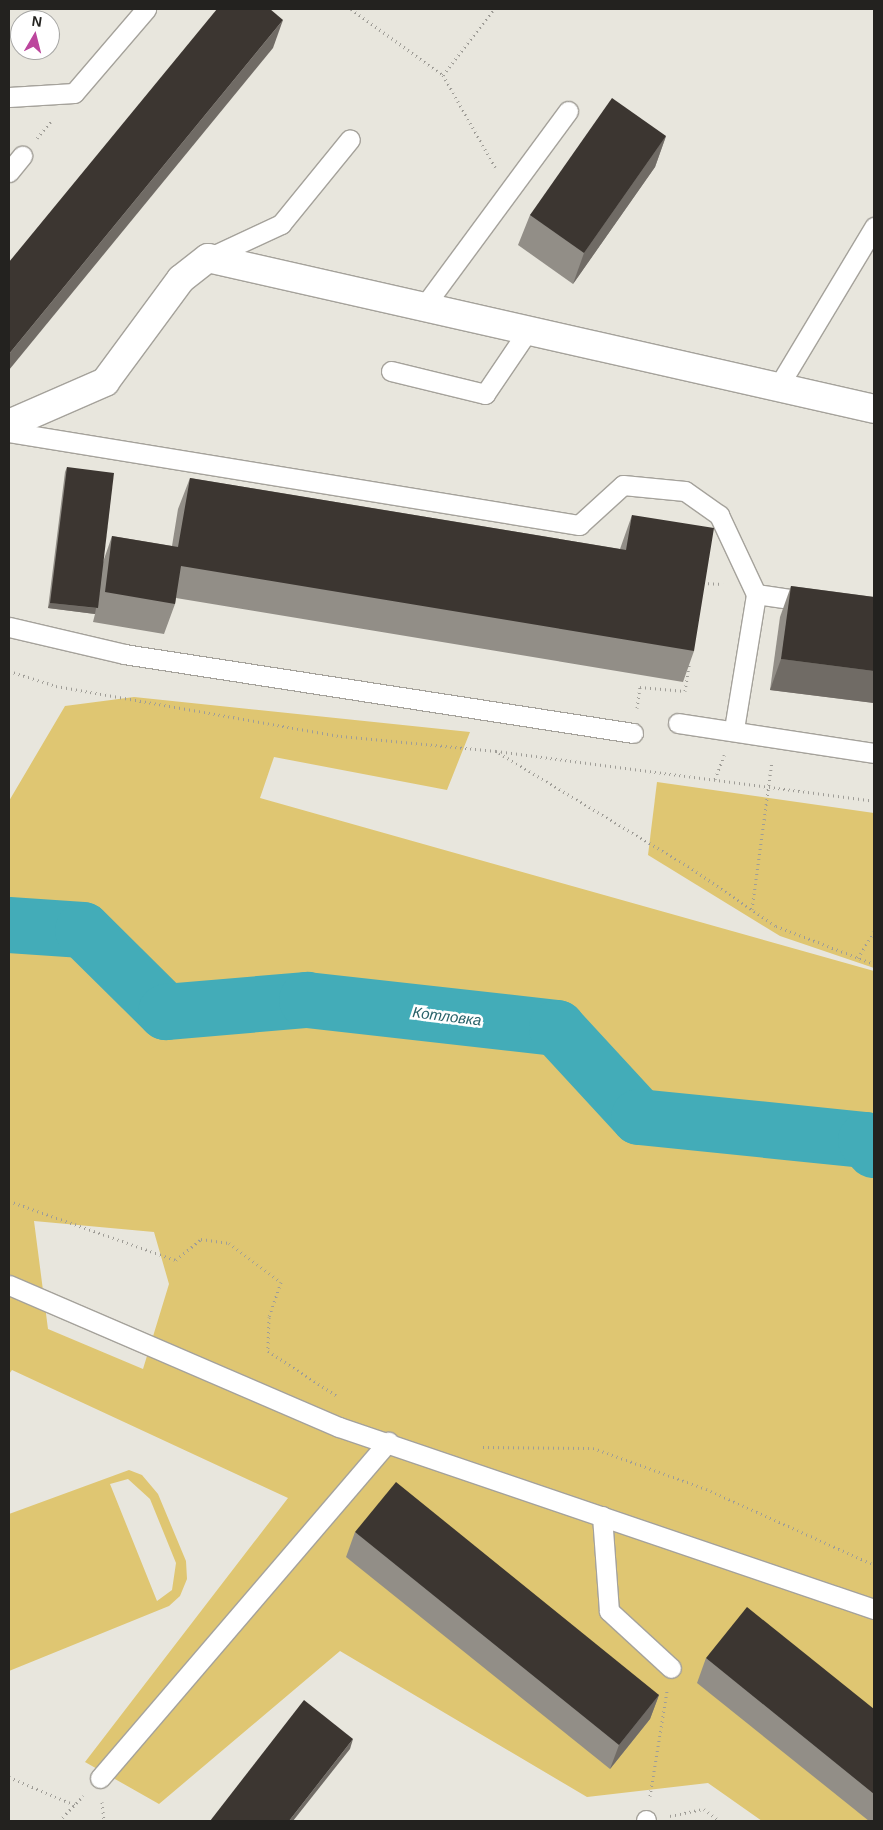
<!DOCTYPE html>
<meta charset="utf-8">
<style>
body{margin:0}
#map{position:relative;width:883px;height:1830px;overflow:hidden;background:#e8e6dd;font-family:Arial,sans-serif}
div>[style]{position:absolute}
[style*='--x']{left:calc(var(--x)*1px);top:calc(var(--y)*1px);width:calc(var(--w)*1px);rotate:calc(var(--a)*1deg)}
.green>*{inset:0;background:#dfc672}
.river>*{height:56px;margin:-28px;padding:0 28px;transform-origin:28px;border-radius:28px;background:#43acb8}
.path>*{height:3px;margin-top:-1.5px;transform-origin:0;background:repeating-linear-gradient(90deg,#9f9d97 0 1px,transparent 0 5px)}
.roads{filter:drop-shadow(1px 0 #a5a29b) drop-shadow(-1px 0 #a5a29b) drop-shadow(0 1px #a5a29b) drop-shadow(0 -1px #a5a29b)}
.service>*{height:19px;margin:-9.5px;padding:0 9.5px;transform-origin:9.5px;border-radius:9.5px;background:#fff}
.minor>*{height:28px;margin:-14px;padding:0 14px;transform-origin:14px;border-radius:14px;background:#fff}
.wall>*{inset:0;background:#928e87}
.shaded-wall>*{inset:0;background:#706b65}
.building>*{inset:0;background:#3c3631}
span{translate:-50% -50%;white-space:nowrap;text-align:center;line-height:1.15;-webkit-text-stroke:5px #fff;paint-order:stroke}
.water-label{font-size:15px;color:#286168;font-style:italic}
.frame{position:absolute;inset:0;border:10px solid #23221f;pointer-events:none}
.north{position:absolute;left:10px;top:10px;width:50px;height:50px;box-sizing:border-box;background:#fff;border:1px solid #a7a7a5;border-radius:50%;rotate:8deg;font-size:14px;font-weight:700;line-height:20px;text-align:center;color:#23221f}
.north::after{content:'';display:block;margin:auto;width:18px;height:22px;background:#bc469d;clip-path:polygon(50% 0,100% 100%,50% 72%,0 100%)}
</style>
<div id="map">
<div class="green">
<i style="clip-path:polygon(evenodd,134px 697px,470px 732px,447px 790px,274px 757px,260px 798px,874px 971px,874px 1821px,762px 1821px,708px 1783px,587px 1797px,340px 1651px,159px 1804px,85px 1762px,288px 1498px,12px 1370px,9px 1374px,9px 801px,65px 706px,134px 697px,34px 1221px,154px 1232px,169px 1284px,143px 1369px,48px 1329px,34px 1221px)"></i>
<i style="clip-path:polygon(657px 782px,874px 813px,874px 968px,780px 936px,648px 855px)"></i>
<i style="clip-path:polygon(evenodd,129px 1470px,142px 1475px,158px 1494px,186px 1561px,187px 1579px,180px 1596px,169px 1606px,9px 1671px,9px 1514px,129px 1470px,128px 1479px,150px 1499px,176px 1563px,172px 1590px,157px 1601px,110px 1484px,128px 1479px)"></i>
</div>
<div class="river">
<i style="--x:9;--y:925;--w:74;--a:3.9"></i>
<i style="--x:83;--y:930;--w:117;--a:44.7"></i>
<i style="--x:166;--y:1012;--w:142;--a:-4.9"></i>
<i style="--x:307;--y:1000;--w:252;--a:6.4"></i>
<i style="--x:557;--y:1028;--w:121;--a:47.3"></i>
<i style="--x:639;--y:1117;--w:228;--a:5.8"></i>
<i style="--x:866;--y:1140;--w:13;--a:51"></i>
</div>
<div class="path">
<i style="--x:351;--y:9;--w:113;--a:35.7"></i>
<i style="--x:443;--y:75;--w:106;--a:60.5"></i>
<i style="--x:443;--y:75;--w:83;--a:-52.3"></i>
<i style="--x:37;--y:138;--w:23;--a:-50"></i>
<i style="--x:703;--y:583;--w:20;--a:3"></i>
<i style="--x:9;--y:671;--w:49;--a:17.7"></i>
<i style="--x:56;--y:686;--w:289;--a:10"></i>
<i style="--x:341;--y:736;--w:156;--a:5.5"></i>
<i style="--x:496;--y:751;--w:381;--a:7.5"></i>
<i style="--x:637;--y:708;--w:21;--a:-82"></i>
<i style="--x:640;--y:687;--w:45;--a:5.1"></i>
<i style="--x:685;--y:691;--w:30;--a:-81"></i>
<i style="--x:499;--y:753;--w:220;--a:30.9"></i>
<i style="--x:688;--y:866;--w:107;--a:34.3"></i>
<i style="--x:776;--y:926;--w:105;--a:21.2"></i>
<i style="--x:715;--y:779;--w:26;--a:-69"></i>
<i style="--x:752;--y:909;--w:148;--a:-82.3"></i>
<i style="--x:858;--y:958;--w:31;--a:-59"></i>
<i style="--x:9;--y:1201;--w:177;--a:19.5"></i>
<i style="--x:176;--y:1260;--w:33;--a:-40"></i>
<i style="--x:201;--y:1239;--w:28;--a:8"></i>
<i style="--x:229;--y:1243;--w:65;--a:36.9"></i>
<i style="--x:281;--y:1282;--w:37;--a:109"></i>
<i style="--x:269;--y:1317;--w:34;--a:92"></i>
<i style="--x:268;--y:1351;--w:82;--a:33.1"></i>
<i style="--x:483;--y:1447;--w:110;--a:0.5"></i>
<i style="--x:593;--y:1448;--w:120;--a:19.9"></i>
<i style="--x:706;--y:1489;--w:184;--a:24.3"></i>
<i style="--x:9;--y:1777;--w:72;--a:23"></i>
<i style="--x:650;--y:1796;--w:106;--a:-80.8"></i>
<i style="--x:102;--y:1802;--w:19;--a:84"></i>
<i style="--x:670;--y:1816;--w:35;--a:-12"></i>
<i style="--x:704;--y:1809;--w:20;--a:37"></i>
<i style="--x:59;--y:1821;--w:35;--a:-46"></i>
</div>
<div class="roads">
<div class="service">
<i style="--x:9;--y:97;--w:65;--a:-3.5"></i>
<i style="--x:74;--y:93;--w:111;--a:-49.4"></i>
<i style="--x:9;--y:172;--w:21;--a:-51"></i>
<i style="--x:208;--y:258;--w:81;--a:-25"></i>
<i style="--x:281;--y:224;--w:109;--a:-50.9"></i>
<i style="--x:425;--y:305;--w:241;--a:-53.6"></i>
<i style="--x:391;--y:371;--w:97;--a:13.7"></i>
<i style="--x:485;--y:394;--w:75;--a:-55.9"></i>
<i style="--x:778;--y:387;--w:187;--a:-59"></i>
<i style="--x:9;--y:432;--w:578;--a:9.27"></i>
<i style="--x:579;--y:525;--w:59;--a:-42.3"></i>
<i style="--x:623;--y:485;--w:62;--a:5.5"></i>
<i style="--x:685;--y:491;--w:42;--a:35.2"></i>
<i style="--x:719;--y:515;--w:87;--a:64.9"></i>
<i style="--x:9;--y:627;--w:118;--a:13.2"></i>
<i style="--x:124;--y:654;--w:515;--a:8.82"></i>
<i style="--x:678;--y:723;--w:198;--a:8.7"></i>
<i style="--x:734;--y:729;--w:137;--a:-80.7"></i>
<i style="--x:756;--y:594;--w:56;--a:8.3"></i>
<i style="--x:9;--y:1285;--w:359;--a:23.3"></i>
<i style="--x:339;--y:1427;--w:565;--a:18.79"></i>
<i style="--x:602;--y:1516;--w:95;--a:85.8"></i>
<i style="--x:609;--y:1611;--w:84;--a:42.6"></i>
<i style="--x:100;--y:1778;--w:443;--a:-49.4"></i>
<i style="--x:646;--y:1821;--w:1;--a:-90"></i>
</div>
<div class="minor">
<i style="--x:9;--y:424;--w:105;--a:-23.6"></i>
<i style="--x:105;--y:382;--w:128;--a:-53.6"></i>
<i style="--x:181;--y:279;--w:34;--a:-38"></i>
<i style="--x:208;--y:258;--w:683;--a:12.77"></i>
</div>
</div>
<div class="wall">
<i style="clip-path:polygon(666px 136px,655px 167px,573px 284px,518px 245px,530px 215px)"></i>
<i style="clip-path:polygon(67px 467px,103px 562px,112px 536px,172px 546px,178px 509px,190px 478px,620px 549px,632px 515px,694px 651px,683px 682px,176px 598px,175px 604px,164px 634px,93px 622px,95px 614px,48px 608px,65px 472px)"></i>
<i style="clip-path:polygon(791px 586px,874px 597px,874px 703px,770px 690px,780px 617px)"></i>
<i style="clip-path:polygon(355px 1532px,659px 1695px,650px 1719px,610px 1769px,346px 1557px)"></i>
<i style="clip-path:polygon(706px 1658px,874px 1709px,874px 1821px,869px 1821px,697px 1683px)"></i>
</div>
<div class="shaded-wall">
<i style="clip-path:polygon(283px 20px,273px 48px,9px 370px,9px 354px)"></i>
<i style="clip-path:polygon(666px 136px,655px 167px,573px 284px,584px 253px)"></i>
<i style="clip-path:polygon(50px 603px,96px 608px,95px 614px,48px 608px)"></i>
<i style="clip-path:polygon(781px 659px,874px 671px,874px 703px,770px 690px)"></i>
<i style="clip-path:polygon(659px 1695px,650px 1719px,610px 1769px,619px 1745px)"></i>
<i style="clip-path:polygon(353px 1739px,350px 1749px,293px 1821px,289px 1821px)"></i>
</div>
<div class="building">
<i style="clip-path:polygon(217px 9px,270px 9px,283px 20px,9px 354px,9px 262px)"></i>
<i style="clip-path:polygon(612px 98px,666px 136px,584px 253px,530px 215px)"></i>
<i style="clip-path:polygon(67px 467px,114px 473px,98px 608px,50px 603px)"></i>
<i style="clip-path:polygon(190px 478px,626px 550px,632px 515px,714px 528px,694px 651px,181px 566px,175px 604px,105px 592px,112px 536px,178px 547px)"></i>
<i style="clip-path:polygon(791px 586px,874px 597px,874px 671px,781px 659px)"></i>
<i style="clip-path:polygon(396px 1482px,659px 1695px,619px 1745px,355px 1532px)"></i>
<i style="clip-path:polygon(747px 1607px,874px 1709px,874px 1794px,706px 1658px)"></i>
<i style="clip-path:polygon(304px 1700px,353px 1739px,289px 1821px,210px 1821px)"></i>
</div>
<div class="water-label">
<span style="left:447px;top:1016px;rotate:7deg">Котловка</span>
</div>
<div class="frame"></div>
<div class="north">N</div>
</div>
